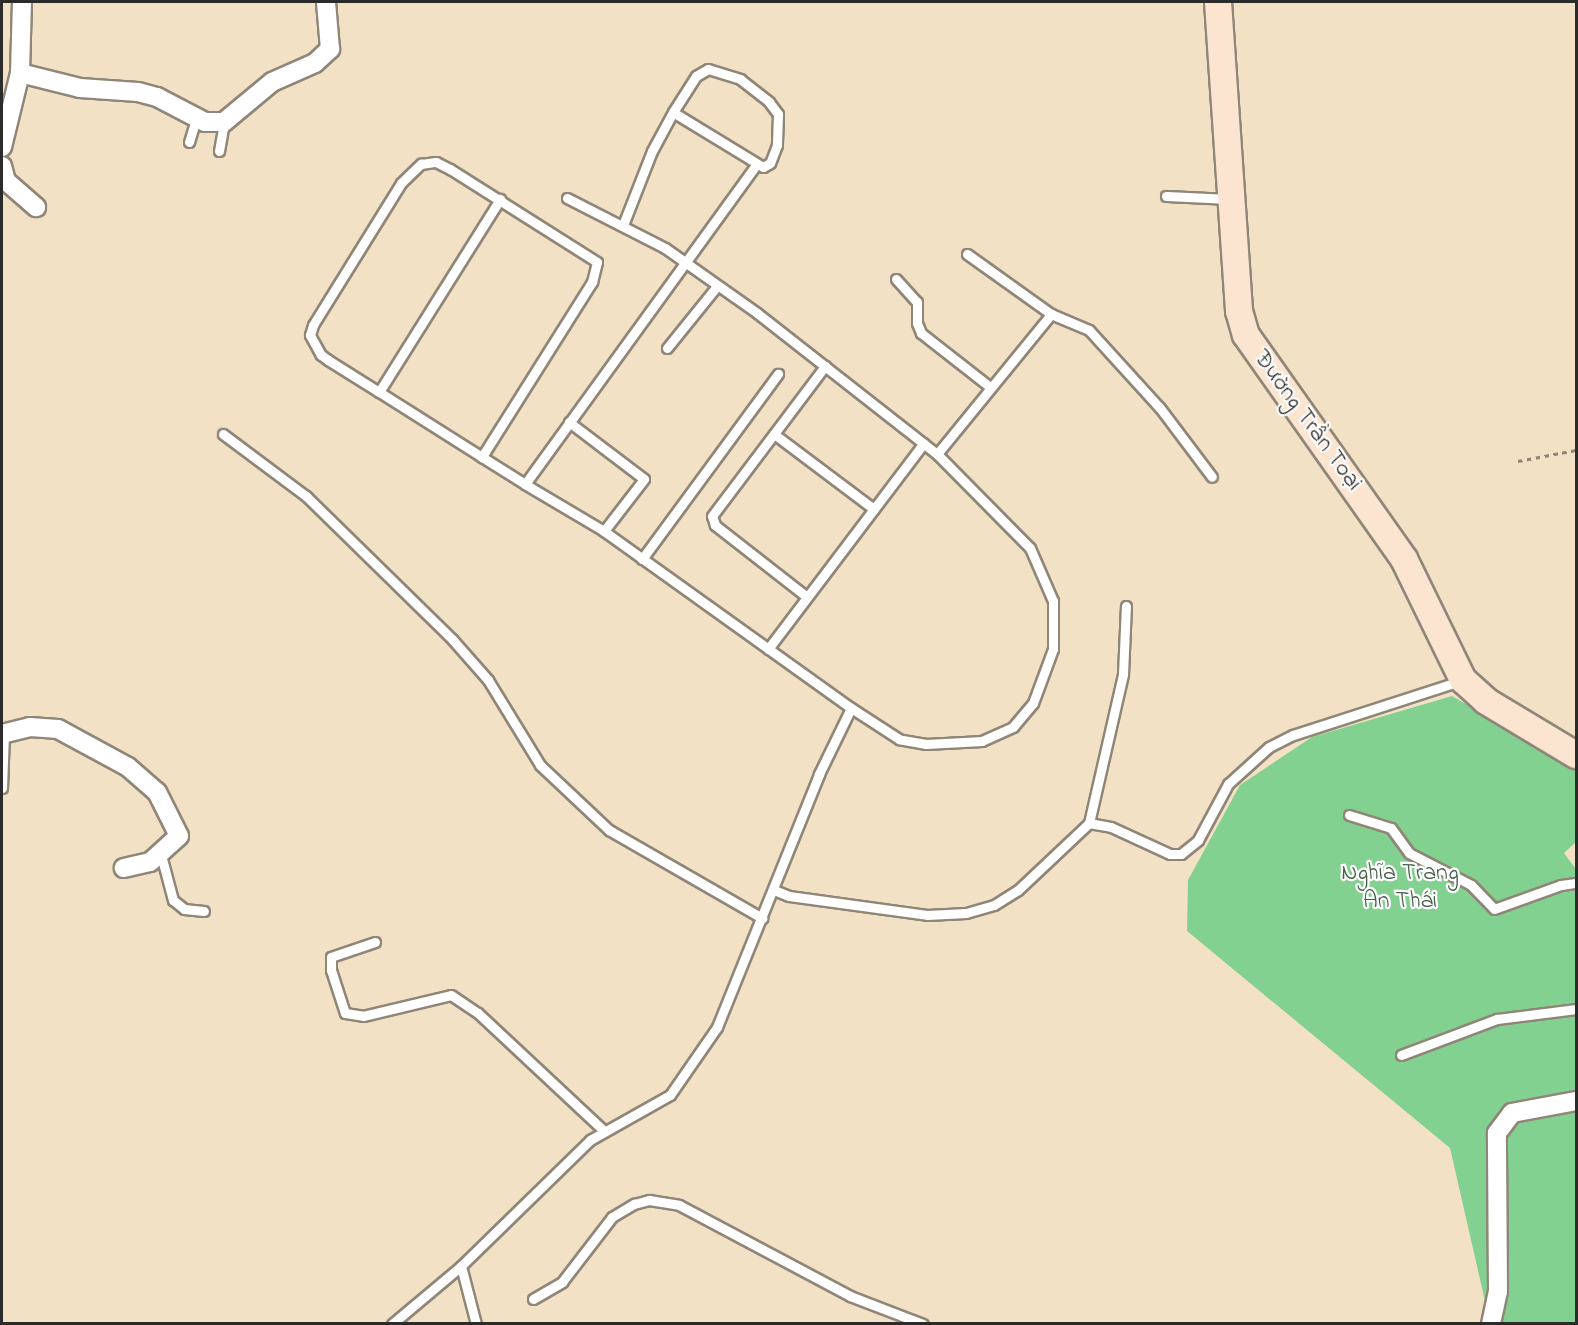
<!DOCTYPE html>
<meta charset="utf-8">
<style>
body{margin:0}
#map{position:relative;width:1578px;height:1325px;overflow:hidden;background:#f3e1c6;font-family:"Indie Flower",sans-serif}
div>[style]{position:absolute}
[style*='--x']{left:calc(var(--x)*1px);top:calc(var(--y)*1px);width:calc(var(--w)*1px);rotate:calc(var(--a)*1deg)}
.green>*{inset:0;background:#83d190}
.path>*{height:3px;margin-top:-1.5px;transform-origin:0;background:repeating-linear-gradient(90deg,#8f8678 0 4.5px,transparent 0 9px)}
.roads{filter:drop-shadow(2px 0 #8f8678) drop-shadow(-2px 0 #8f8678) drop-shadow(0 2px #8f8678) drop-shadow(0 -2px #8f8678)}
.lane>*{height:9px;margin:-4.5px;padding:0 4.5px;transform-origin:4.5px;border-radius:4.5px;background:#fff}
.street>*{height:18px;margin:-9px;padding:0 9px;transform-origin:9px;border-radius:9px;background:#fff}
.secondary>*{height:26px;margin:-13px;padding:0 13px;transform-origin:13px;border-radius:13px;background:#fce5d0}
span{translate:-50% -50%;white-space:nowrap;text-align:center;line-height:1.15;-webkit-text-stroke:4.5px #fff;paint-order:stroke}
.street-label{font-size:24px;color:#2b2b2b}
.park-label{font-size:24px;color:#455d49}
.frame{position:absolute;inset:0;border:3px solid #2b2b2b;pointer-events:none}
</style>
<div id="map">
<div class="green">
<i style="clip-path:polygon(1452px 696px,1576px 767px,1576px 842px,1564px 853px,1576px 869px,1576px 1323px,1490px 1323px,1450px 1148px,1187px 931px,1188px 880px,1240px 785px,1312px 737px)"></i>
</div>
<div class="path">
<i style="--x:1518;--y:461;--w:59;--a:-10.7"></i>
</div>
<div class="roads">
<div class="lane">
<i style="--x:189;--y:142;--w:24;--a:-73"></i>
<i style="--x:219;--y:151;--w:29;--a:-80"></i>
<i style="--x:1166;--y:196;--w:64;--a:2.7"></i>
<i style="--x:567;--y:198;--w:110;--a:27"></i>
<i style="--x:665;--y:248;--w:113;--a:35.2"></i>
<i style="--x:757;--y:313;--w:229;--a:38.1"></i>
<i style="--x:937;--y:454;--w:132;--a:45.3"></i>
<i style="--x:1030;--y:548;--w:58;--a:66.5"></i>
<i style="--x:1053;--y:601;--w:48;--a:90"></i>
<i style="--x:1053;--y:649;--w:58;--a:110.3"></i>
<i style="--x:1033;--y:703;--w:31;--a:130"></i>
<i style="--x:1013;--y:727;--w:34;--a:156"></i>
<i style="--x:982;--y:741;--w:56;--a:176.9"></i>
<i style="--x:926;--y:744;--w:27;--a:-170"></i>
<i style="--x:899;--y:739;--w:57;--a:-147.1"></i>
<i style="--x:623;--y:225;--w:79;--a:-68.6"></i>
<i style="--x:652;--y:151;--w:44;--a:-61.7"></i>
<i style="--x:673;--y:112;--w:43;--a:-57.4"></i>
<i style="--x:696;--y:76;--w:14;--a:-30"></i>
<i style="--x:708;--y:69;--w:34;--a:17"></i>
<i style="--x:740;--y:79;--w:37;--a:38"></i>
<i style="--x:769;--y:102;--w:15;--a:53"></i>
<i style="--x:778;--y:114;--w:31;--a:92"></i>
<i style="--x:777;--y:145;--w:19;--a:111"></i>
<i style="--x:770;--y:163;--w:8;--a:150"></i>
<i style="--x:763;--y:167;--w:105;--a:-148.6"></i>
<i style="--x:967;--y:254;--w:103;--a:35.5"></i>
<i style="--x:896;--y:279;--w:31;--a:48"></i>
<i style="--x:917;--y:302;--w:21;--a:90"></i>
<i style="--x:917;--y:323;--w:11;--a:68"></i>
<i style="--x:921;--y:333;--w:88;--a:38"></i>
<i style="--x:667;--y:348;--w:80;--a:-51.1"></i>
<i style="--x:379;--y:392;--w:228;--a:-57.9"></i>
<i style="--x:569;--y:422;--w:94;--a:37.2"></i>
<i style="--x:644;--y:479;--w:66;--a:127.6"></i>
<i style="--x:223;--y:434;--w:104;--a:36.8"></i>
<i style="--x:306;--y:496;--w:204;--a:44.4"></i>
<i style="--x:452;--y:639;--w:55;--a:48.7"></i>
<i style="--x:488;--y:680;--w:100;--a:58.5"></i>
<i style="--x:540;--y:765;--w:95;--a:43.3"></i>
<i style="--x:609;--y:830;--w:177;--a:29.9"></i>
<i style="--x:774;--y:434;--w:125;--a:36.9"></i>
<i style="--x:937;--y:454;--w:181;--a:-50.8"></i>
<i style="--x:1051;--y:314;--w:41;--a:22.8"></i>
<i style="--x:1089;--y:330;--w:105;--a:47.7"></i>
<i style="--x:1160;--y:408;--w:86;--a:53"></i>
<i style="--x:525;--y:484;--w:395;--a:-54.1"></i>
<i style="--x:642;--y:559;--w:230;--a:-53.7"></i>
<i style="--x:807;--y:597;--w:117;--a:-142"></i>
<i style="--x:715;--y:525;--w:9;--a:-108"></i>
<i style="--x:712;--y:516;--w:188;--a:-53"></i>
<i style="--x:768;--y:649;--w:258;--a:-52.9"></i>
<i style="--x:2;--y:788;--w:55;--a:-87.9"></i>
<i style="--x:1349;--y:815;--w:44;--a:17.2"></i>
<i style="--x:1391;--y:828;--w:31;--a:54"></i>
<i style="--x:1409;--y:853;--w:70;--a:27.3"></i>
<i style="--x:1471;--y:885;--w:33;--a:46"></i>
<i style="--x:1494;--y:909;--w:71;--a:-19.7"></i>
<i style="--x:1561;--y:885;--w:15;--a:-8"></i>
<i style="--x:1089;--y:823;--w:153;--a:-77.1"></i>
<i style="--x:1123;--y:674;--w:68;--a:-87.5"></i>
<i style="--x:161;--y:855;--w:47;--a:75.1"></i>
<i style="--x:173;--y:900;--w:14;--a:39"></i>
<i style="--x:184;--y:909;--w:20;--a:6"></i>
<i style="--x:774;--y:890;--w:16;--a:22"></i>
<i style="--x:789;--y:896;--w:139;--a:7.8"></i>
<i style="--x:927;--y:915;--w:39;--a:-3"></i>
<i style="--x:966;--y:913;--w:29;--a:-16"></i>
<i style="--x:994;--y:905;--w:28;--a:-32"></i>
<i style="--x:1018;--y:890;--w:98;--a:-43.3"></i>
<i style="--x:1089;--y:823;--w:22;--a:10"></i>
<i style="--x:1111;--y:827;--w:65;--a:24.6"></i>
<i style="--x:1170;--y:854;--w:11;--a:0"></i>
<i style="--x:1181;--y:854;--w:22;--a:-39"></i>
<i style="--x:1198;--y:840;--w:64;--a:-61.8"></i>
<i style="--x:1228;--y:784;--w:55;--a:-42.1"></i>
<i style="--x:1269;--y:747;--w:27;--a:-27"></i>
<i style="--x:1293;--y:735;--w:176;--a:-17.9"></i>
<i style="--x:375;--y:942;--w:46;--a:161.2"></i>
<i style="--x:331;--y:957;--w:13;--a:90"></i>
<i style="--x:331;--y:970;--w:45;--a:72"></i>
<i style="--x:345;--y:1013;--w:18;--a:9"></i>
<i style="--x:363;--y:1016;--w:90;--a:-13.4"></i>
<i style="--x:451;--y:995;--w:32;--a:34"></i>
<i style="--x:478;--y:1013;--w:173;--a:43.1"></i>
<i style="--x:1401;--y:1055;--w:103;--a:-20.6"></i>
<i style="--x:1497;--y:1019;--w:80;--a:-7.2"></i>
<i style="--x:461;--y:1266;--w:60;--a:75.5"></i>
<i style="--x:533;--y:1299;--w:34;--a:-30"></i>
<i style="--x:562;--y:1282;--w:82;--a:-52.4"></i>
<i style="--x:612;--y:1217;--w:26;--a:-31"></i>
<i style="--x:634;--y:1204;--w:16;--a:-15"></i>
<i style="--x:649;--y:1200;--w:30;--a:9"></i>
<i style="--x:679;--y:1205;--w:194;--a:28"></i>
<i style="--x:850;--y:1296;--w:78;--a:21"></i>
<i style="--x:392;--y:1324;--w:90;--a:-40"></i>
<i style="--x:461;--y:1266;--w:180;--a:-44.3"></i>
<i style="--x:590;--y:1140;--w:92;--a:-29.4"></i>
<i style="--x:670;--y:1095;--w:83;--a:-55.3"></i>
<i style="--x:717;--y:1027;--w:273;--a:-68"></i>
<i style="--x:819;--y:774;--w:73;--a:-64.1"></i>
<i style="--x:851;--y:708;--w:304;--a:-144.4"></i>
<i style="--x:604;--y:531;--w:92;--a:-149.3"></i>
<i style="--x:525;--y:484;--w:51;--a:-147.9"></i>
<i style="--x:482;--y:457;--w:122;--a:-147.7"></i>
<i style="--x:379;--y:392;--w:60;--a:-147.9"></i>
<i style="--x:328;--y:360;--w:9;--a:-144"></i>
<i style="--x:321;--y:355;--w:23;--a:-119"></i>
<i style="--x:310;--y:335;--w:10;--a:-73"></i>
<i style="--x:313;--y:325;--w:167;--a:-58.2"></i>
<i style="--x:401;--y:183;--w:28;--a:-44"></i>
<i style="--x:421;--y:164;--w:15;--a:-8"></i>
<i style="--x:436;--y:162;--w:16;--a:27"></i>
<i style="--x:450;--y:169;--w:174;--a:32.3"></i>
<i style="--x:597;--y:262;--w:21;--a:104"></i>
<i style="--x:592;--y:282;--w:207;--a:122.2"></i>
</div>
<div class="street">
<i style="--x:20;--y:73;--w:62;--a:14"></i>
<i style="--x:80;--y:88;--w:58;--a:3.9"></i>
<i style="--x:138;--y:92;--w:20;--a:15"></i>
<i style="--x:157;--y:97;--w:54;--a:27.5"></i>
<i style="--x:205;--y:122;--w:19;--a:0"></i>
<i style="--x:224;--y:122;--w:62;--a:-39.8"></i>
<i style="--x:272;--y:82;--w:47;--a:-23.8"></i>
<i style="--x:315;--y:63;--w:21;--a:-43"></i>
<i style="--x:330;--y:49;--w:47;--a:-94.9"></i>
<i style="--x:2;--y:147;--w:76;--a:-76.3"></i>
<i style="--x:20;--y:73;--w:71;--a:-88.4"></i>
<i style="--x:2;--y:166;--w:16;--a:75"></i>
<i style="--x:6;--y:181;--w:40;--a:41"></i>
<i style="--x:2;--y:734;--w:29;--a:-14"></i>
<i style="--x:30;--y:727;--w:28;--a:4"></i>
<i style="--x:58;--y:729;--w:80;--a:28.5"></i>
<i style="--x:128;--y:767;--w:38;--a:41"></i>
<i style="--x:157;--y:792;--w:49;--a:63.4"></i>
<i style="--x:179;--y:836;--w:39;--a:138"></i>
<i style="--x:150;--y:862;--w:27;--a:167"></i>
<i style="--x:1491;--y:1324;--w:33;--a:-78"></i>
<i style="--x:1498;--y:1292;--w:159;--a:-90.4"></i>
<i style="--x:1497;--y:1133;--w:25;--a:-53"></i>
<i style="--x:1512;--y:1113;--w:65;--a:-10.6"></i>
</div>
<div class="secondary">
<i style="--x:1218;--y:2;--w:310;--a:86.1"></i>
<i style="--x:1239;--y:311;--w:25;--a:74"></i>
<i style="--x:1246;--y:335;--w:274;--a:54.8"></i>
<i style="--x:1404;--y:559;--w:135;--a:64"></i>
<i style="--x:1463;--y:680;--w:31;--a:42"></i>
<i style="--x:1486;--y:701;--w:105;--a:31"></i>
</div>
</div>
<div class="street-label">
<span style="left:1307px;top:421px;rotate:54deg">Đường Trần Toại</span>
</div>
<div class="park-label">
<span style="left:1400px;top:888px">Nghĩa Trang<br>An Thái</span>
</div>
<div class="frame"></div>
</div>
